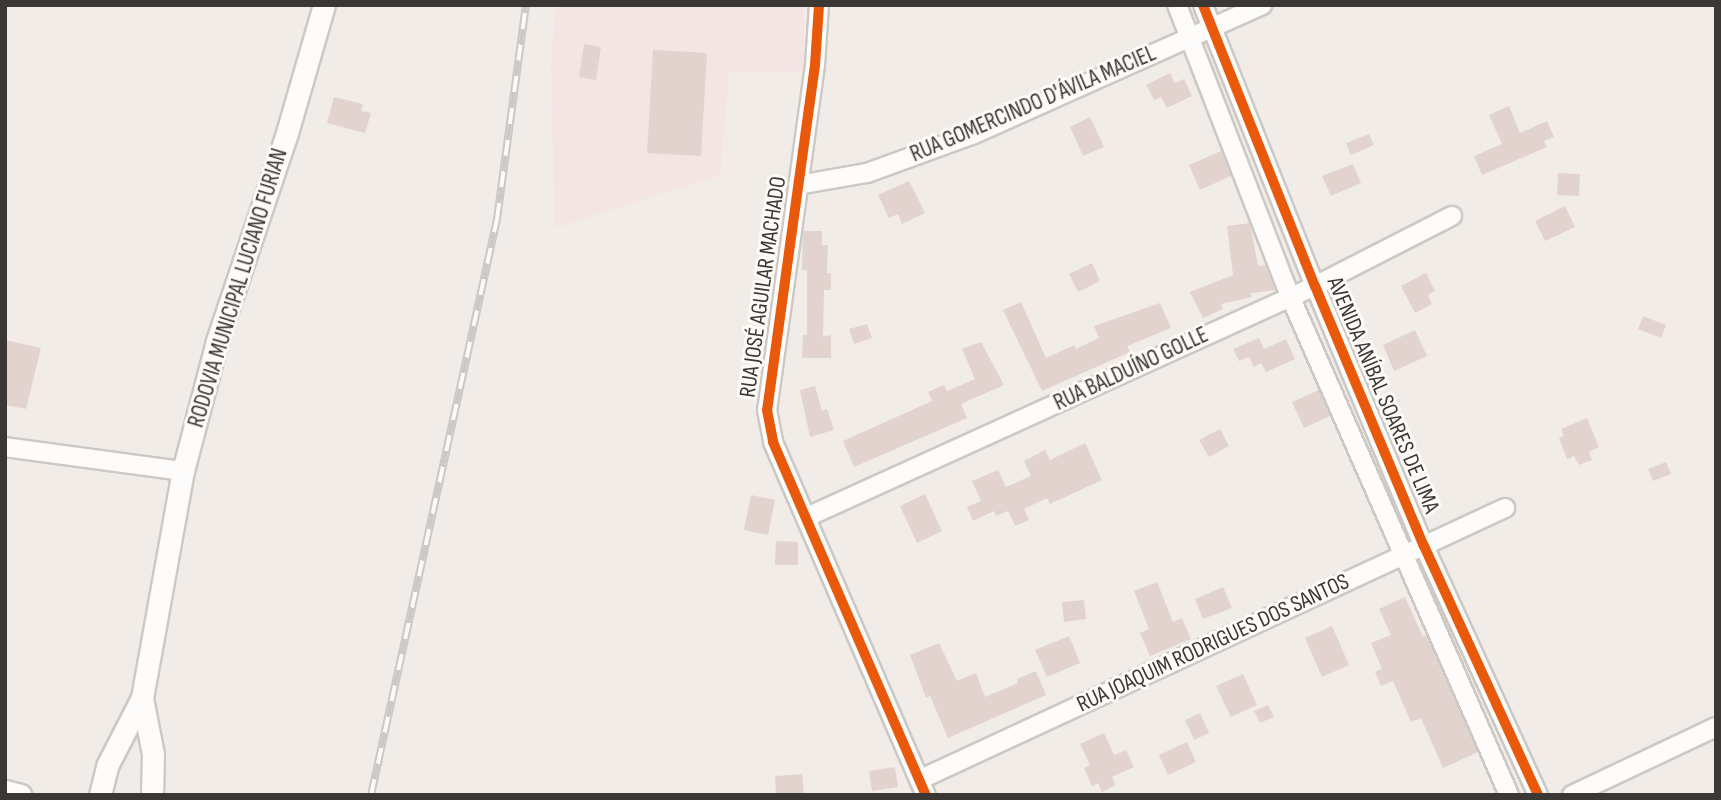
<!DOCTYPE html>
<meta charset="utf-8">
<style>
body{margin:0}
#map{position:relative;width:1721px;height:800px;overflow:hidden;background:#f1ece7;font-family:"Sofia Sans Condensed",sans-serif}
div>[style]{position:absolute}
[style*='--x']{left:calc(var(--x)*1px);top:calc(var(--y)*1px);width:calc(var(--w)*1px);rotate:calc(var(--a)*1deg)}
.industrial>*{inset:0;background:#f4e4e4}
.building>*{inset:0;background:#e2d3cf}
.roads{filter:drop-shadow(2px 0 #ccc9c5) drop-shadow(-2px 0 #ccc9c5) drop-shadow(0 2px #ccc9c5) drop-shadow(0 -2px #ccc9c5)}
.minor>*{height:18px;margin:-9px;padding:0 9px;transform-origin:9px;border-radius:9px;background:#fdfcfb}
.major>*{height:21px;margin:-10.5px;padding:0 10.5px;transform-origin:10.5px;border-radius:10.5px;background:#fdfcfb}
.rail>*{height:8px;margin-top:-4px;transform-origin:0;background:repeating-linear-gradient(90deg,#fefbf7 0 16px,#cbc9c8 0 32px);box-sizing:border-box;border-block:2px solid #cbc9c8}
.cycleway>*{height:10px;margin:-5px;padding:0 5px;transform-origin:5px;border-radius:5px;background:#e8590c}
span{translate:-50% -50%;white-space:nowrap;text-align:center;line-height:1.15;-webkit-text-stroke:6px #fefbf7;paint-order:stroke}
.street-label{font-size:23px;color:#3a3734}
.frame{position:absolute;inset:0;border:7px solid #3a3734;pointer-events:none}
</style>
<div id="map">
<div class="industrial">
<i style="clip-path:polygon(556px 5px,804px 5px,803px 72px,729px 71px,720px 175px,555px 228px,551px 63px)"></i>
</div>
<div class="building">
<i style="clip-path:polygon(584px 44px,601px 47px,596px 80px,579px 77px)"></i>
<i style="clip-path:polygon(653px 50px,707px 53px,701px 156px,647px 153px)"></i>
<i style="clip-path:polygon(1170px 73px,1175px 83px,1184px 79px,1192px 96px,1167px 108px,1161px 97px,1154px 100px,1146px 85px)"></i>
<i style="clip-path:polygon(334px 97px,363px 104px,361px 111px,371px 113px,365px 133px,327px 123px)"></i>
<i style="clip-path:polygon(1509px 106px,1520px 133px,1547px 121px,1554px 137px,1544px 141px,1547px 147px,1482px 175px,1474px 156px,1502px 144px,1489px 115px)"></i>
<i style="clip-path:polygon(1090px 117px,1104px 147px,1083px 156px,1070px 127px)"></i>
<i style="clip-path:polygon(1369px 134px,1374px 145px,1351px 155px,1346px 143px)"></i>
<i style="clip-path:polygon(1221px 151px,1231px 176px,1200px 190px,1189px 165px)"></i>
<i style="clip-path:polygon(1353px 164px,1361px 183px,1331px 196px,1322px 176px)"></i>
<i style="clip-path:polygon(1558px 173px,1580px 174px,1579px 196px,1557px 195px)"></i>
<i style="clip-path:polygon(909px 181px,925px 213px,902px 224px,898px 214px,889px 218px,878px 195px)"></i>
<i style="clip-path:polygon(1565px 206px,1575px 227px,1545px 241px,1535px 221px)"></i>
<i style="clip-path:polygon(1250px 223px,1258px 266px,1266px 265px,1275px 290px,1251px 293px,1252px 297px,1221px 304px,1223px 309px,1203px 318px,1190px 292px,1233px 275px,1227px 226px)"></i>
<i style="clip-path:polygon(803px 231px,822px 231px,822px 245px,828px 245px,827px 273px,831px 273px,831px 290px,824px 290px,823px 337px,831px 335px,831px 358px,802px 358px,803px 335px,807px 335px,807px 270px,802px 270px)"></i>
<i style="clip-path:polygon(1092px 263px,1100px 281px,1078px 292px,1069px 274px)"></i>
<i style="clip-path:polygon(1426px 273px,1435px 291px,1428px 295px,1432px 304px,1415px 313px,1401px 286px)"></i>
<i style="clip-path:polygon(1021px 302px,1046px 358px,1074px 345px,1076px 349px,1099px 338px,1094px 326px,1160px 303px,1171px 328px,1127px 346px,1130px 352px,1042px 391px,1003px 310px)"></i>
<i style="clip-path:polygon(1643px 316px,1666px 325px,1661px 338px,1638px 329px)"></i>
<i style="clip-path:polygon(867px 324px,872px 338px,854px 344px,849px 329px)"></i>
<i style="clip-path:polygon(1415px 330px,1427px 356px,1394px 371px,1383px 345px)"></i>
<i style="clip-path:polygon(1259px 338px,1264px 349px,1286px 339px,1295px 359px,1266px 372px,1261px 363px,1254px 367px,1249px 357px,1239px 361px,1233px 349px)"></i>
<i style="clip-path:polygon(5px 340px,41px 348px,26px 409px,5px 405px)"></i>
<i style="clip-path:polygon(981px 342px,1004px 385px,961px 404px,967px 418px,854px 467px,843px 441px,932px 401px,928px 392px,944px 385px,947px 391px,975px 379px,962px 349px)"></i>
<i style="clip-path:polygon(815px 386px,822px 411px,827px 409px,834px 430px,810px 437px,800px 390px)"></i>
<i style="clip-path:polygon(1319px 390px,1330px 416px,1304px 428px,1292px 402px)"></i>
<i style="clip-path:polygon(1587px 418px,1599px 447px,1589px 452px,1592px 460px,1579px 465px,1574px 456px,1567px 459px,1559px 438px,1564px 436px,1561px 429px)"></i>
<i style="clip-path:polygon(1220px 429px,1229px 446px,1209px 457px,1199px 440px)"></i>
<i style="clip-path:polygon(1085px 443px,1102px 480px,1050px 504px,1047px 498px,1024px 509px,1029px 520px,1015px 526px,1008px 511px,996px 516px,994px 511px,973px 521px,967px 507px,981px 501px,972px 481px,998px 470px,1006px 487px,1031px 476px,1024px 461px,1045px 450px,1050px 460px)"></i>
<i style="clip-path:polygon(1666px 462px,1671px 474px,1653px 481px,1648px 469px)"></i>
<i style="clip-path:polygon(925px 494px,942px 531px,917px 543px,900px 506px)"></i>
<i style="clip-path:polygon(751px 495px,775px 500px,768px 535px,744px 530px)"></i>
<i style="clip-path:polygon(776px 541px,798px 542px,798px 565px,775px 565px)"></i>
<i style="clip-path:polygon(1157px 582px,1173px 622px,1182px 618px,1191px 639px,1150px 656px,1140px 633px,1149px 629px,1134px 591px)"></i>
<i style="clip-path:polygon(1223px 587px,1232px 608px,1203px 619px,1195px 599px)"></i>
<i style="clip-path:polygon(1405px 597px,1423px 637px,1426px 635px,1478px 752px,1443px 768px,1421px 718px,1411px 722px,1393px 681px,1381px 686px,1375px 672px,1382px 669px,1371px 643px,1391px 635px,1379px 609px)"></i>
<i style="clip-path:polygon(1084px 600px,1086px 619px,1064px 622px,1062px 602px)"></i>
<i style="clip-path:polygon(1332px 626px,1349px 665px,1322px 677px,1305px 638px)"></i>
<i style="clip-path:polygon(1069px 636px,1080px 663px,1047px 677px,1035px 650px)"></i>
<i style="clip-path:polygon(939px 643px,957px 681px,976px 673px,985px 697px,1018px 683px,1017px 679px,1036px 671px,1046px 695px,948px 738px,930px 696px,926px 698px,910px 655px)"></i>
<i style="clip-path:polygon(1243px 674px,1257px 705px,1231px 717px,1216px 686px)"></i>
<i style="clip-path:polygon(1268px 705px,1274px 717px,1260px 723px,1254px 711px)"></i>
<i style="clip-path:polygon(1200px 713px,1209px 733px,1194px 740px,1185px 720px)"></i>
<i style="clip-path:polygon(1104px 733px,1114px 755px,1126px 750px,1134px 767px,1112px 777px,1116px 785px,1102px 792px,1098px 783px,1092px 786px,1084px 768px,1090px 765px,1080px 744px)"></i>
<i style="clip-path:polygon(1187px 742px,1196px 762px,1168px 775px,1159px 755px)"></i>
<i style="clip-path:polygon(895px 767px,898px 787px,872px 791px,869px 771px)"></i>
<i style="clip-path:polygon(802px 774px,804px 795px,776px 795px,775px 776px)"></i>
</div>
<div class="roads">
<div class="minor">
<i style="--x:819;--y:5;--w:60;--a:93.8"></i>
<i style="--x:815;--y:65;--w:348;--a:97.9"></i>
<i style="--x:767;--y:410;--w:33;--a:79"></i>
<i style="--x:773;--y:442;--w:385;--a:66.6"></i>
<i style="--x:1177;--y:5;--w:312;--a:68.8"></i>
<i style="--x:1290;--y:296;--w:545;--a:66.3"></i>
<i style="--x:1203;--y:5;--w:302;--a:68.3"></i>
<i style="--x:1315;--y:286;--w:282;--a:67.3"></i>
<i style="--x:1424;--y:546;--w:274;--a:65.4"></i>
<i style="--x:798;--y:185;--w:70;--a:-9.9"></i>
<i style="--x:867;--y:173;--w:114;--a:-20"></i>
<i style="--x:974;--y:134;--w:316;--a:-24.1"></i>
<i style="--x:5;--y:447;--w:180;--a:7.7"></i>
<i style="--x:807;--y:517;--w:558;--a:-24.45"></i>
<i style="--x:1315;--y:286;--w:154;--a:-27.1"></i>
<i style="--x:921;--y:779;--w:644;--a:-24.89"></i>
<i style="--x:1572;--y:795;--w:159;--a:-25.3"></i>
</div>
<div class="major">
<i style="--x:142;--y:698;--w:57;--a:78.9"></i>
<i style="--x:153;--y:754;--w:41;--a:91.4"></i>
<i style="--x:5;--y:791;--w:16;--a:14"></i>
<i style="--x:100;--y:795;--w:30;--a:-76"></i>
<i style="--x:107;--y:766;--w:76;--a:-62.8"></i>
<i style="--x:142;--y:698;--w:231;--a:-79.8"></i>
<i style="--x:183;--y:471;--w:134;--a:-75.3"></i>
<i style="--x:217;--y:341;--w:219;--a:-71.4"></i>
<i style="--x:287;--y:133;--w:133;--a:-73.9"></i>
</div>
</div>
<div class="rail">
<i style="--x:371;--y:795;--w:590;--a:-77.66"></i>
<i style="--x:497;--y:219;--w:216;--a:-82.3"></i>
</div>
<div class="cycleway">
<i style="--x:819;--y:5;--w:60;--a:93.8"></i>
<i style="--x:815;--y:65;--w:348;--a:97.9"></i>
<i style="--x:767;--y:410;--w:33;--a:79"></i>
<i style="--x:773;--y:442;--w:385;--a:66.6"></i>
<i style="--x:1203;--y:5;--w:302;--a:68.3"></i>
<i style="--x:1315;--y:286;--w:282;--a:67.3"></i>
<i style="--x:1424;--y:546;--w:274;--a:65.4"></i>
</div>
<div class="street-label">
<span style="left:1033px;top:104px;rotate:-23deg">RUA GOMERCINDO D'ÁVILA MACIEL</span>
<span style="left:763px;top:287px;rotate:-82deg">RUA JOSÉ AGUILAR MACHADO</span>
<span style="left:238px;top:288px;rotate:-73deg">RODOVIA MUNICIPAL LUCIANO FURIAN</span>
<span style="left:1131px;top:369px;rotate:-25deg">RUA BALDUÍNO GOLLE</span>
<span style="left:1383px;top:395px;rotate:67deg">AVENIDA ANÍBAL SOARES DE LIMA</span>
<span style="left:1213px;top:643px;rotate:-25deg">RUA JOAQUIM RODRIGUES DOS SANTOS</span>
</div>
<div class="frame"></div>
</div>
